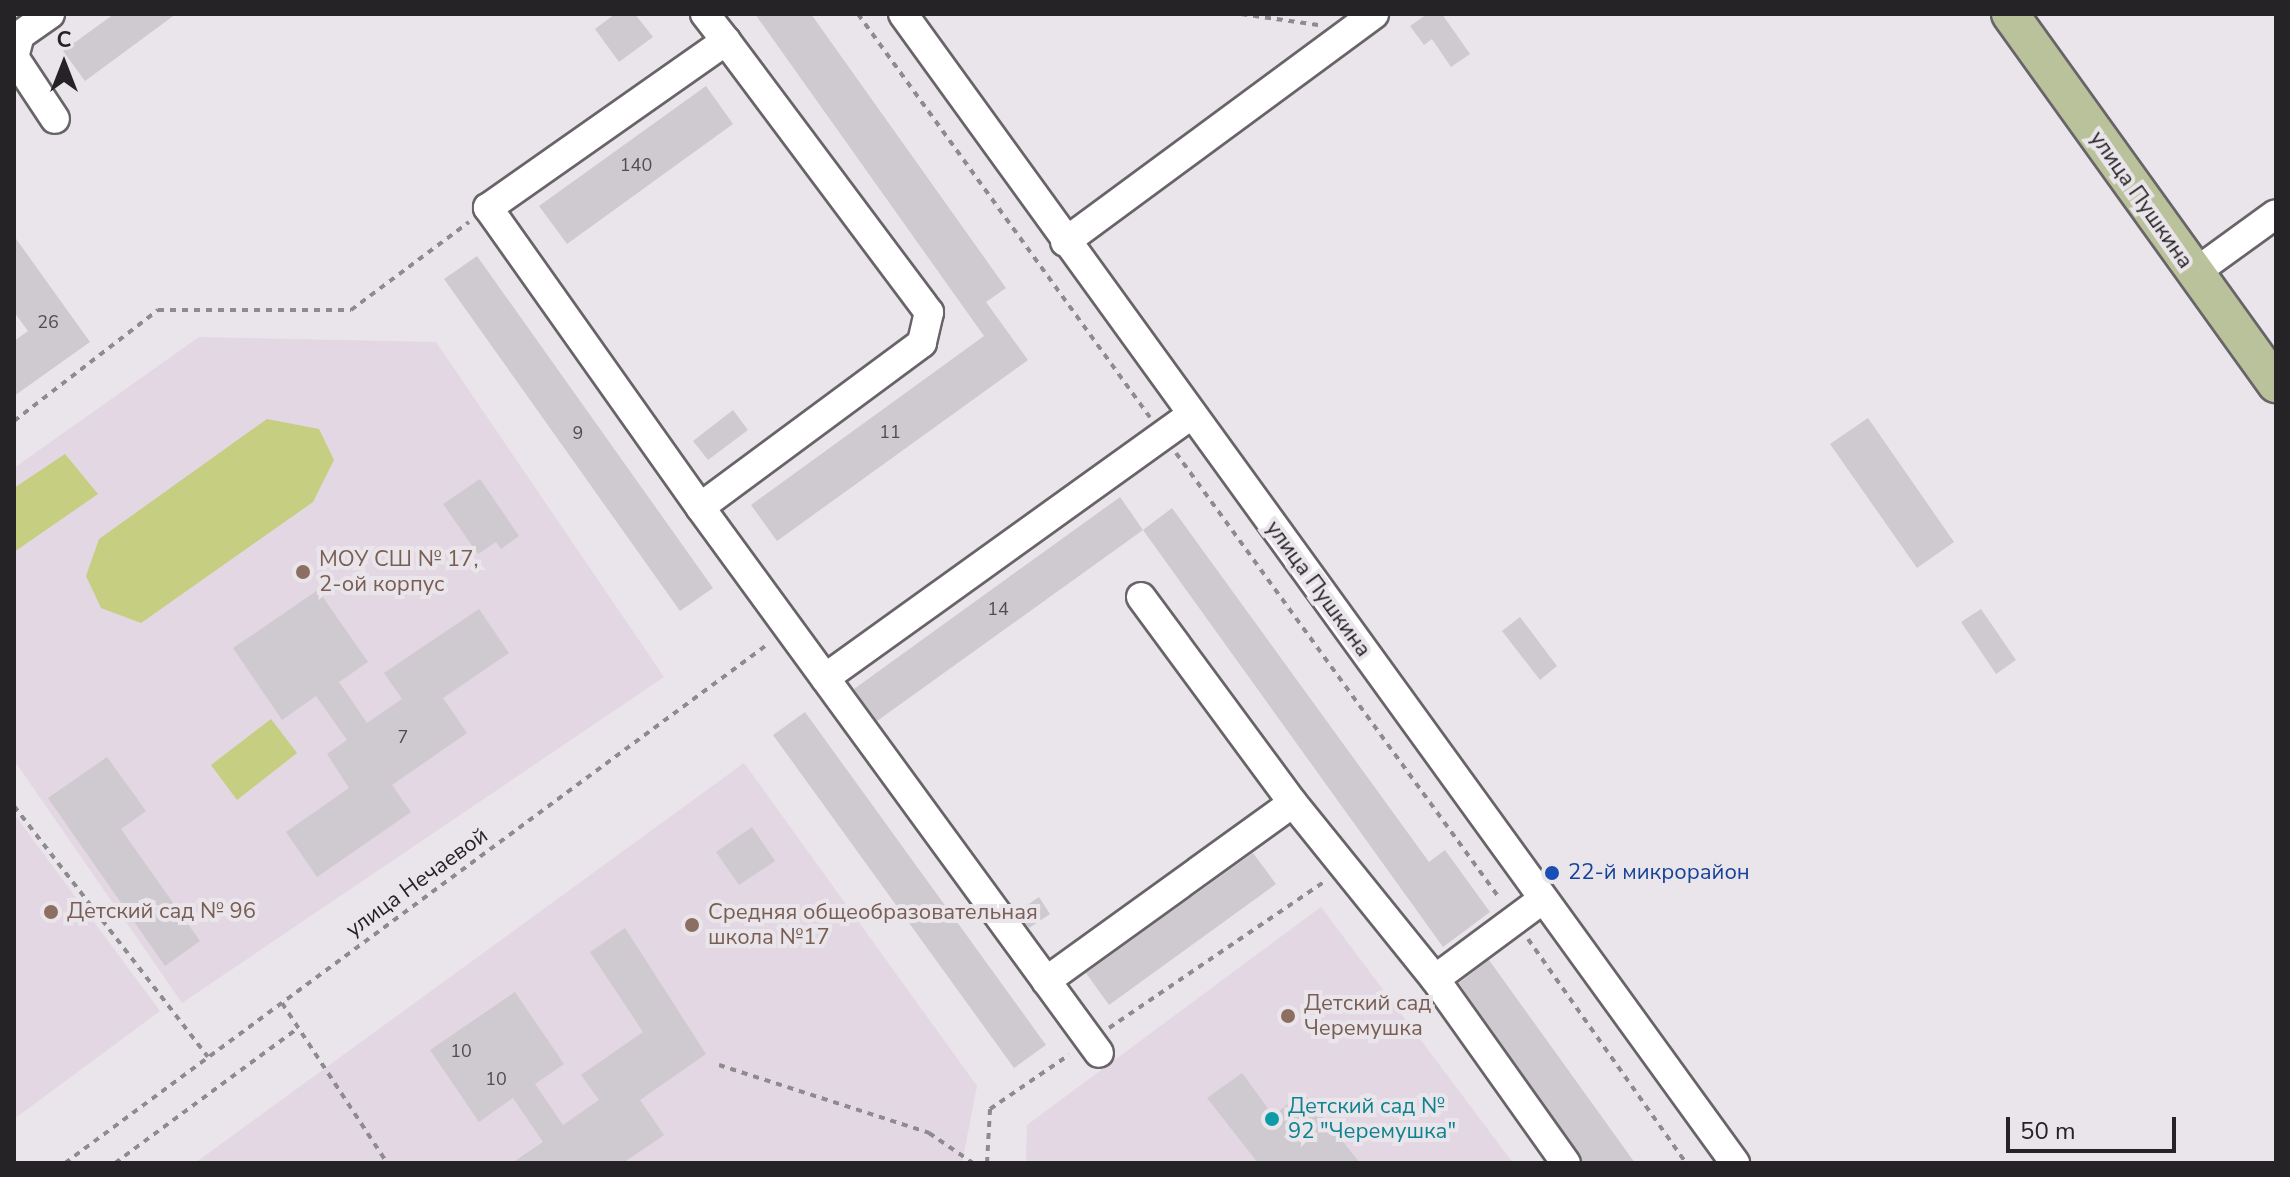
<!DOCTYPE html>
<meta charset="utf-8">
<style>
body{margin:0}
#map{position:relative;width:2290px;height:1177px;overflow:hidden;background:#eae5ea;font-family:"Nunito Sans",sans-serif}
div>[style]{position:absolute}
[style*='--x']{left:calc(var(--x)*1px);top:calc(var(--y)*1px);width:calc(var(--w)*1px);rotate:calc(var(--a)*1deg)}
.built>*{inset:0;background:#e2d7e2}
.green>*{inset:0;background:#c5ce81}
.building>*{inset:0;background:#cfcacf}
.path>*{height:4px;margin-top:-2px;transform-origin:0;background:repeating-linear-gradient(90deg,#8e8b8e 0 6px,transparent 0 12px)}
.roads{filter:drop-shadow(2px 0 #686468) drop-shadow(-2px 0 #686468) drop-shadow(0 2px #686468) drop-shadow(0 -2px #686468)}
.minor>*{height:28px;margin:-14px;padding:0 14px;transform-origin:14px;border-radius:14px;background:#fff}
.major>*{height:36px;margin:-18px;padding:0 18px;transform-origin:18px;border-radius:18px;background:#b9c29a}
.dots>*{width:22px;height:22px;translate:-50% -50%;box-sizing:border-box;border:4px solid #eae5ea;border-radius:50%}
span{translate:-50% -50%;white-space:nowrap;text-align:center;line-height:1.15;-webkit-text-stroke:8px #eae5ea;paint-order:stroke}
.number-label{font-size:18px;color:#504d50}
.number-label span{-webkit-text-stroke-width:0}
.street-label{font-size:22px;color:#252325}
.education-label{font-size:22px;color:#785e54}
.left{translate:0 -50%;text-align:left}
.transit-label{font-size:22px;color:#164399}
.culture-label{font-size:22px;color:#0d838f}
.frame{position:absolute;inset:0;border:16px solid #252325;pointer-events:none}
.north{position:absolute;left:24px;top:24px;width:80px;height:80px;-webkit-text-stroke:6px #eae5ea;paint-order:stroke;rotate:0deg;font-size:22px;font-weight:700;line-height:32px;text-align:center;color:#252325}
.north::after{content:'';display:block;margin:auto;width:28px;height:36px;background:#252325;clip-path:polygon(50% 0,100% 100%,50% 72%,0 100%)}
.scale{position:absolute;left:2006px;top:1117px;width:170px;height:36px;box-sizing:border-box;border:4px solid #252325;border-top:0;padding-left:10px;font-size:24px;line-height:28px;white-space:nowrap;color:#252325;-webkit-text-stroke:6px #eae5ea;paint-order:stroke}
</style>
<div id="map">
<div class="built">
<i style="clip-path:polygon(199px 337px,436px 342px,664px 677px,182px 1003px,14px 760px,14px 468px)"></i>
<i style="clip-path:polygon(744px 763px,977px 1086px,962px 1163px,195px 1163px)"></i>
<i style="clip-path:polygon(14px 814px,160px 1011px,14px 1119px)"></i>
<i style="clip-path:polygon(1321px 907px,1513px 1163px,1026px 1163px,1027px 1125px)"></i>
</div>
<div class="green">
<i style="clip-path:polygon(267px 419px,319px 429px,334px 460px,313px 502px,141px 623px,101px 608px,86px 576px,99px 539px)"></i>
<i style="clip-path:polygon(65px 454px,98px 494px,14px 552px,14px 488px)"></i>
<i style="clip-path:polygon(271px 719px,297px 753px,237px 800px,211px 765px)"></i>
</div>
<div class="building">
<i style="clip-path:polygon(114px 14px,176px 14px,85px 81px,63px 51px)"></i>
<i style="clip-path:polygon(615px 14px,635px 14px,653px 37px,619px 62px,595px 29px)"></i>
<i style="clip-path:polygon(755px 14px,811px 14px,1006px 288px,986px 302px,1028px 360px,777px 541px,751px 505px,984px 336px)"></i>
<i style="clip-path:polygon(1427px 14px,1442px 14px,1470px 54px,1451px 67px,1432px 39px,1424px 45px,1410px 26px)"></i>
<i style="clip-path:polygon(706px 86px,733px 124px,567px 244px,539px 206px)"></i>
<i style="clip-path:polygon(14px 236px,90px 342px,14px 396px,14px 341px,28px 331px,14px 312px)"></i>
<i style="clip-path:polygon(477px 256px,713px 588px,680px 611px,444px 279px)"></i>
<i style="clip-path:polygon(733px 410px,748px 430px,708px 460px,693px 441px)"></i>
<i style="clip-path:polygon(1868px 418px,1954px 542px,1917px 568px,1830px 444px)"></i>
<i style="clip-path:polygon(480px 479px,519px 536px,501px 549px,496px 542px,478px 554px,443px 504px)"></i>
<i style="clip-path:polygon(1120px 497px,1143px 530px,877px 721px,854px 689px)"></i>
<i style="clip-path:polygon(1172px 508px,1429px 862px,1445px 850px,1490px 912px,1443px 947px,1143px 530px)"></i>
<i style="clip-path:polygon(318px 590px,368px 662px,339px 682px,367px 723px,402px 699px,384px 673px,479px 609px,509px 653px,443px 698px,467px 733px,392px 785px,411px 812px,317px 877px,286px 832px,349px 788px,327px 754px,347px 740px,316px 696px,282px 720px,233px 648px)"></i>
<i style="clip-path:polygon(1981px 609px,2016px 660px,1996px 674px,1961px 622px)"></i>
<i style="clip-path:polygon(1520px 617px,1557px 666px,1540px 680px,1502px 631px)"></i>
<i style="clip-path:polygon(805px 712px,1046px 1045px,1014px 1068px,773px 735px)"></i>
<i style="clip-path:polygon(107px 757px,146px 811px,121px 829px,200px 941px,165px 966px,48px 798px)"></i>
<i style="clip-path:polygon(752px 827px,775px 861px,739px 885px,716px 852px)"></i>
<i style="clip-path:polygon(1253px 853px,1276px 884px,1109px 1005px,1086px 973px)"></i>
<i style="clip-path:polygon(1039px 897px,1050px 914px,1029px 928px,1017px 912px)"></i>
<i style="clip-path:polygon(625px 928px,706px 1054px,640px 1100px,664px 1135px,623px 1163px,512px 1163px,543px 1142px,513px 1098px,479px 1122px,430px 1050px,515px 992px,564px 1064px,535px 1084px,563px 1125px,599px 1100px,581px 1075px,643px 1032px,590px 952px)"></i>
<i style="clip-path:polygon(1489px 960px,1635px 1163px,1583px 1163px,1459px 983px)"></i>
<i style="clip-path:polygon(1242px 1073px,1273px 1115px,1304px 1093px,1360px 1163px,1258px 1163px,1207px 1098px)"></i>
</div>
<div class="path">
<i style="--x:858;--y:14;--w:498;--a:54.1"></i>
<i style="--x:1241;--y:14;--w:78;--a:8.1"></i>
<i style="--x:14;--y:421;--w:182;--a:-37.6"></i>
<i style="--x:158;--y:310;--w:193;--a:0"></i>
<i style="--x:351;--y:310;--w:147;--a:-36.7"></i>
<i style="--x:1176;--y:453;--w:551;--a:54"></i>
<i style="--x:14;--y:806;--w:317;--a:52.3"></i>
<i style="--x:1528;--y:939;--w:274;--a:54.8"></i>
<i style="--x:282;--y:1003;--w:191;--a:56.7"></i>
<i style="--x:1109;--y:1028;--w:260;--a:-34.2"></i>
<i style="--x:719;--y:1065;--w:221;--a:17.9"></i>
<i style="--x:929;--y:1133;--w:53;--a:34.3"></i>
<i style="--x:65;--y:1163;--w:874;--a:-36.44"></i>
<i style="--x:115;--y:1163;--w:227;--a:-36.4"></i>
<i style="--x:987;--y:1163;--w:54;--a:-86.8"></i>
<i style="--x:990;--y:1109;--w:96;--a:-34.4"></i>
</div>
<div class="roads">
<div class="minor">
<i style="--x:50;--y:14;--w:37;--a:145"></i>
<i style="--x:20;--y:35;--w:23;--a:105"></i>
<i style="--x:14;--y:57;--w:74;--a:56.5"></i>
<i style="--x:705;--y:14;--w:34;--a:52"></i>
<i style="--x:726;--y:41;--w:339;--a:53.2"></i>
<i style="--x:929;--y:312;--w:32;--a:103"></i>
<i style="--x:922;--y:343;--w:276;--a:143.5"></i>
<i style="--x:700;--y:507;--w:367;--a:-125.3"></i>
<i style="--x:488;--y:208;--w:291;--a:-35.1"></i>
<i style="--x:903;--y:14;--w:1419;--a:54.09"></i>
<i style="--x:1065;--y:242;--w:384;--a:-36.4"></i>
<i style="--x:2193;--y:274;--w:102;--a:-35.9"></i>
<i style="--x:700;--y:507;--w:676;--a:53.84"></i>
<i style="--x:1141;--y:597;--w:256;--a:53.6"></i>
<i style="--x:1293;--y:803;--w:226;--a:51.1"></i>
<i style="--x:1435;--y:979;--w:226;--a:54.6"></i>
<i style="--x:825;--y:678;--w:451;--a:-35.7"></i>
<i style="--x:1435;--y:979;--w:134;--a:-36.5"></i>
<i style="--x:1046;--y:981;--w:304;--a:-35.8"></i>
</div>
<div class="major">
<i style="--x:2010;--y:14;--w:456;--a:54.3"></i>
</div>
</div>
<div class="dots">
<i style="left:303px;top:572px;background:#8d6e63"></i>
<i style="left:1552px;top:873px;background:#1a4fb4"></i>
<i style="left:51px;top:912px;background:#8d6e63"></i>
<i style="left:692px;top:925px;background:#8d6e63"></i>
<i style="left:1288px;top:1016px;background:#8d6e63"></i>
<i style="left:1272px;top:1119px;background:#0f9aa8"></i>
</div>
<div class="number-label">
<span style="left:636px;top:165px">140</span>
<span style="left:48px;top:322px">26</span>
<span style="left:890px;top:432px">11</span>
<span style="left:578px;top:433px">9</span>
<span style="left:998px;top:609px">14</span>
<span style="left:403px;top:737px">7</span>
<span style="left:461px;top:1051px">10</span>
<span style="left:496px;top:1079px">10</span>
</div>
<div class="street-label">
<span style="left:2141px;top:200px;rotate:55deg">улица Пушкина</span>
<span style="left:1318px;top:589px;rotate:54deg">улица Пушкина</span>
<span style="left:417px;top:883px;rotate:-36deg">улица Нечаевой</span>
</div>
<div class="education-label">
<span class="left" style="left:319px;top:572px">МОУ СШ № 17,<br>2-ой корпус</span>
<span class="left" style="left:67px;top:912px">Детский сад № 96</span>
<span class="left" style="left:708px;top:925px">Средняя общеобразовательная<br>школа №17</span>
<span class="left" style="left:1304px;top:1016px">Детский сад<br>Черемушка</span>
</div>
<div class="transit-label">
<span class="left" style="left:1568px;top:873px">22-й микрорайон</span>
</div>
<div class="culture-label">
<span class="left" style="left:1288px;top:1119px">Детский сад №<br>92 "Черемушка"</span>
</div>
<div class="frame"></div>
<div class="north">С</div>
<div class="scale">50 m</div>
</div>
